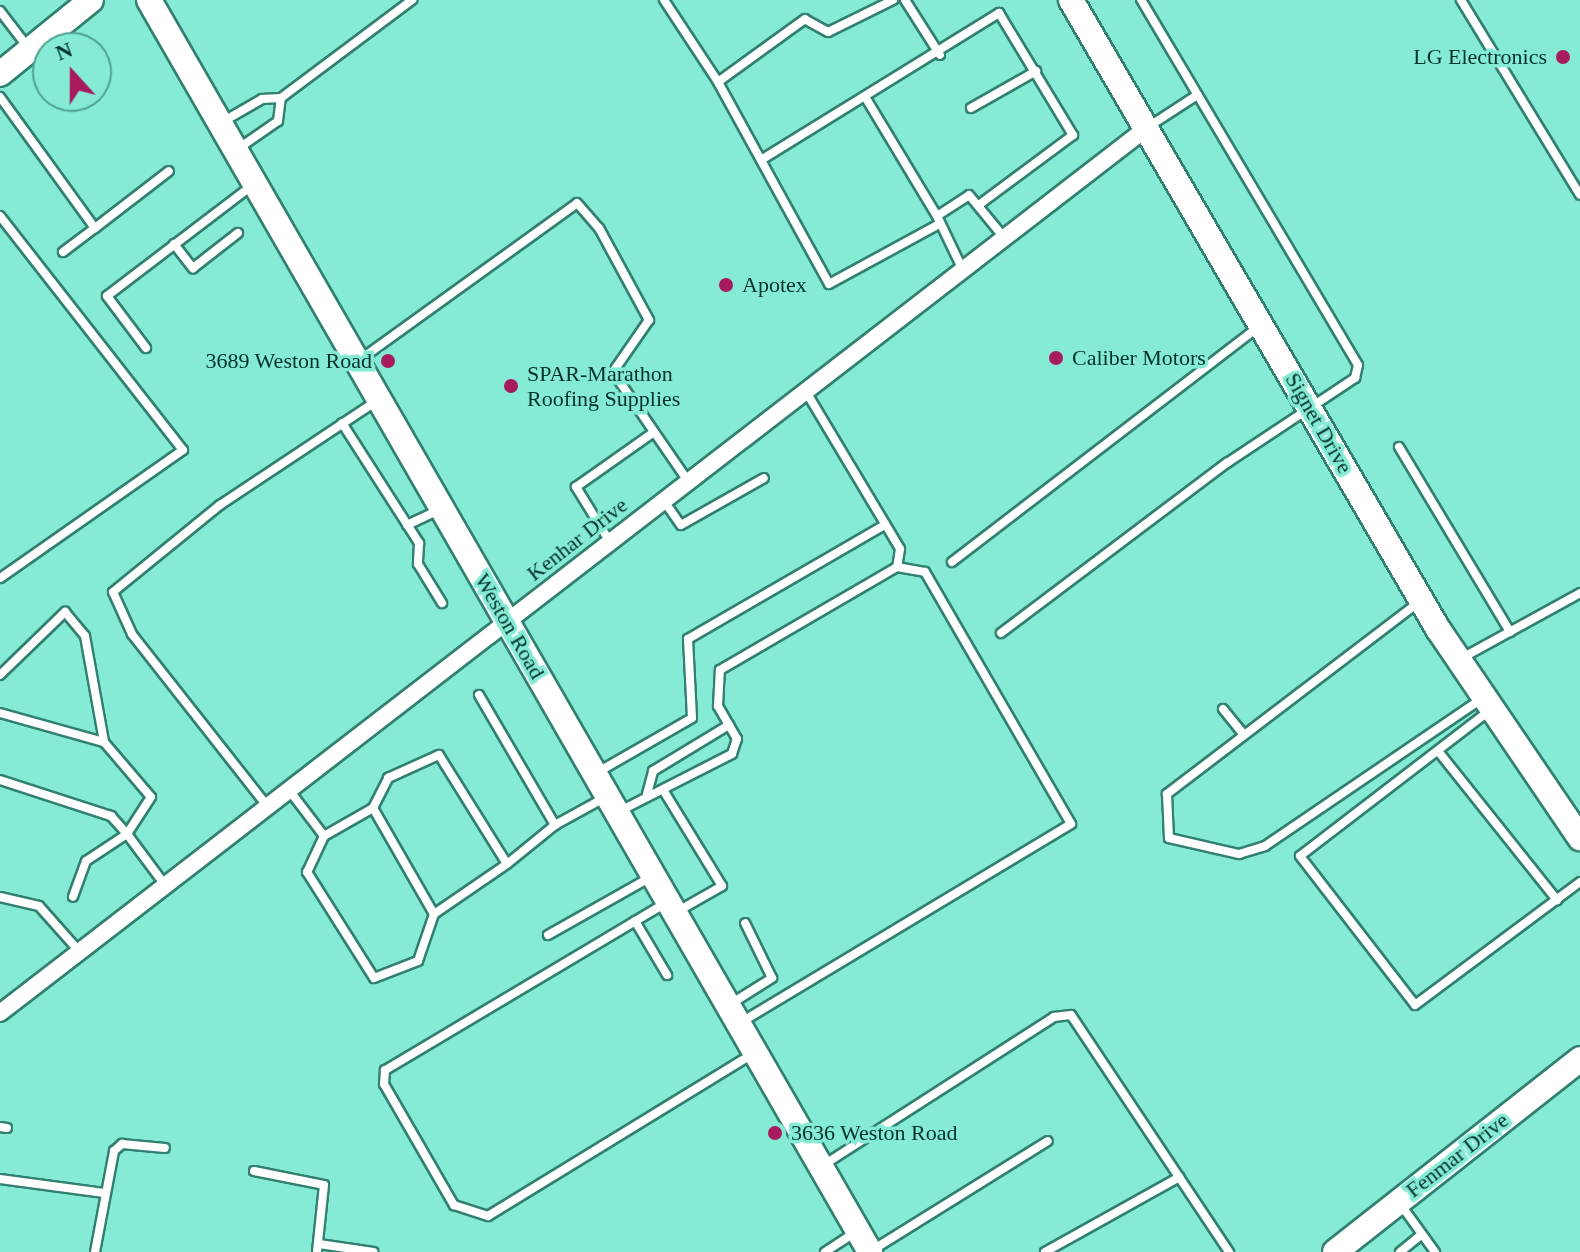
<!DOCTYPE html>
<style>
body{margin:0}
#map{position:relative;width:1580px;height:1252px;overflow:hidden;background:#85ebd5;font-family:"Times New Roman",serif}
div>[style]{position:absolute}
[style*='--x']{left:calc(var(--x)*1px);top:calc(var(--y)*1px);width:calc(var(--w)*1px);rotate:calc(var(--a)*1deg)}
.roads{filter:drop-shadow(2px 0 #318071) drop-shadow(-2px 0 #318071) drop-shadow(0 2px #318071) drop-shadow(0 -2px #318071)}
.lane>*{height:8px;margin:-4px;padding:0 4px;transform-origin:4px;border-radius:4px;background:#fff}
.street>*{height:16px;margin:-8px;padding:0 8px;transform-origin:8px;border-radius:8px;background:#fff}
.secondary>*{height:24px;margin:-12px;padding:0 12px;transform-origin:12px;border-radius:12px;background:#fff}
.dots>*{width:22px;height:22px;translate:-50% -50%;box-sizing:border-box;border:4px solid #85ebd5;border-radius:50%}
span{translate:-50% -50%;white-space:nowrap;text-align:center;line-height:1.15;-webkit-text-stroke:7px #85ebd5;paint-order:stroke}
.poi-label{font-size:22px;color:#02322a}
.right{translate:-100% -50%;text-align:right}
.left{translate:0 -50%;text-align:left}
.street-label{font-size:22px;color:#02322a}
.north{position:absolute;left:32px;top:32px;width:80px;height:80px;box-sizing:border-box;background:#85ebd5;border:2px solid #51a191;border-radius:50%;rotate:339deg;font-size:22px;font-weight:700;line-height:32px;text-align:center;color:#02322a}
.north::after{content:'';display:block;margin:auto;width:28px;height:36px;background:#a81c5f;clip-path:polygon(50% 0,100% 100%,50% 72%,0 100%)}
</style>
<div id="map">
<div class="roads">
<div class="lane">
<i style="--x:664;--y:0;--w:98;--a:56.6"></i>
<i style="--x:893;--y:0;--w:72;--a:153.8"></i>
<i style="--x:828;--y:32;--w:26;--a:-151"></i>
<i style="--x:805;--y:19;--w:107;--a:144.1"></i>
<i style="--x:718;--y:82;--w:230;--a:61.2"></i>
<i style="--x:829;--y:284;--w:125;--a:-28.6"></i>
<i style="--x:905;--y:0;--w:65;--a:57.5"></i>
<i style="--x:1461;--y:0;--w:228;--a:58.6"></i>
<i style="--x:0;--y:11;--w:44;--a:52.4"></i>
<i style="--x:0;--y:97;--w:162;--a:54.1"></i>
<i style="--x:95;--y:228;--w:93;--a:-37.6"></i>
<i style="--x:867;--y:100;--w:135;--a:58.9"></i>
<i style="--x:971;--y:108;--w:75;--a:-29.6"></i>
<i style="--x:224;--y:121;--w:44;--a:-30.1"></i>
<i style="--x:262;--y:99;--w:19;--a:-3"></i>
<i style="--x:1148;--y:127;--w:59;--a:-33.1"></i>
<i style="--x:239;--y:148;--w:47;--a:-34.7"></i>
<i style="--x:278;--y:121;--w:23;--a:-83"></i>
<i style="--x:281;--y:98;--w:164;--a:-36.8"></i>
<i style="--x:761;--y:160;--w:280;--a:-31.7"></i>
<i style="--x:999;--y:13;--w:143;--a:58.8"></i>
<i style="--x:1073;--y:135;--w:116;--a:143.4"></i>
<i style="--x:0;--y:216;--w:297;--a:52"></i>
<i style="--x:183;--y:450;--w:223;--a:145"></i>
<i style="--x:174;--y:244;--w:31;--a:52"></i>
<i style="--x:193;--y:268;--w:57;--a:-37.9"></i>
<i style="--x:63;--y:252;--w:40;--a:-37"></i>
<i style="--x:961;--y:266;--w:55;--a:-115.6"></i>
<i style="--x:937;--y:216;--w:38;--a:-33"></i>
<i style="--x:969;--y:195;--w:52;--a:50.5"></i>
<i style="--x:146;--y:348;--w:65;--a:-126.9"></i>
<i style="--x:107;--y:296;--w:185;--a:-37.3"></i>
<i style="--x:361;--y:359;--w:266;--a:-35.8"></i>
<i style="--x:577;--y:203;--w:33;--a:49"></i>
<i style="--x:599;--y:228;--w:105;--a:61.5"></i>
<i style="--x:649;--y:320;--w:63;--a:124.7"></i>
<i style="--x:613;--y:372;--w:132;--a:55.5"></i>
<i style="--x:805;--y:390;--w:185;--a:59.1"></i>
<i style="--x:900;--y:549;--w:18;--a:99"></i>
<i style="--x:342;--y:423;--w:143;--a:57.3"></i>
<i style="--x:419;--y:543;--w:21;--a:93"></i>
<i style="--x:418;--y:564;--w:46;--a:58.4"></i>
<i style="--x:1399;--y:447;--w:216;--a:59"></i>
<i style="--x:664;--y:501;--w:29;--a:55"></i>
<i style="--x:681;--y:525;--w:95;--a:-29.5"></i>
<i style="--x:407;--y:525;--w:35;--a:-25"></i>
<i style="--x:610;--y:542;--w:65;--a:-121.7"></i>
<i style="--x:576;--y:487;--w:95;--a:-35.2"></i>
<i style="--x:952;--y:562;--w:386;--a:-37.5"></i>
<i style="--x:1419;--y:602;--w:317;--a:142.7"></i>
<i style="--x:1167;--y:794;--w:44;--a:87.4"></i>
<i style="--x:1169;--y:838;--w:72;--a:12.9"></i>
<i style="--x:1239;--y:854;--w:27;--a:-17"></i>
<i style="--x:1265;--y:846;--w:260;--a:-34.2"></i>
<i style="--x:1001;--y:633;--w:283;--a:-37"></i>
<i style="--x:1227;--y:463;--w:154;--a:-33.6"></i>
<i style="--x:1355;--y:378;--w:13;--a:-77"></i>
<i style="--x:1358;--y:365;--w:425;--a:-120.7"></i>
<i style="--x:1462;--y:658;--w:135;--a:-28.8"></i>
<i style="--x:0;--y:675;--w:91;--a:-44.1"></i>
<i style="--x:65;--y:612;--w:31;--a:50"></i>
<i style="--x:85;--y:636;--w:108;--a:79.8"></i>
<i style="--x:479;--y:695;--w:151;--a:59.7"></i>
<i style="--x:555;--y:825;--w:56;--a:-28.9"></i>
<i style="--x:1223;--y:709;--w:32;--a:51"></i>
<i style="--x:1489;--y:711;--w:238;--a:142.5"></i>
<i style="--x:1300;--y:856;--w:188;--a:52.3"></i>
<i style="--x:1415;--y:1005;--w:206;--a:-36.7"></i>
<i style="--x:0;--y:713;--w:108;--a:15.6"></i>
<i style="--x:104;--y:742;--w:72;--a:49.5"></i>
<i style="--x:151;--y:797;--w:44;--a:123"></i>
<i style="--x:127;--y:834;--w:64;--a:53.3"></i>
<i style="--x:1438;--y:751;--w:191;--a:51.4"></i>
<i style="--x:598;--y:772;--w:108;--a:-29.9"></i>
<i style="--x:692;--y:718;--w:79;--a:-92.9"></i>
<i style="--x:688;--y:639;--w:228;--a:-30.1"></i>
<i style="--x:0;--y:780;--w:117;--a:18"></i>
<i style="--x:111;--y:816;--w:24;--a:48"></i>
<i style="--x:127;--y:834;--w:49;--a:146.6"></i>
<i style="--x:86;--y:861;--w:38;--a:110"></i>
<i style="--x:289;--y:790;--w:58;--a:52.7"></i>
<i style="--x:324;--y:836;--w:56;--a:-29.7"></i>
<i style="--x:373;--y:808;--w:34;--a:-63"></i>
<i style="--x:388;--y:778;--w:56;--a:-24.3"></i>
<i style="--x:439;--y:755;--w:128;--a:58"></i>
<i style="--x:507;--y:864;--w:62;--a:-39.1"></i>
<i style="--x:665;--y:793;--w:109;--a:58.5"></i>
<i style="--x:722;--y:886;--w:51;--a:150.4"></i>
<i style="--x:647;--y:794;--w:24;--a:-75"></i>
<i style="--x:653;--y:771;--w:89;--a:-31.2"></i>
<i style="--x:268;--y:807;--w:220;--a:-128.2"></i>
<i style="--x:132;--y:634;--w:46;--a:-114.3"></i>
<i style="--x:113;--y:592;--w:138;--a:-39.1"></i>
<i style="--x:220;--y:505;--w:190;--a:-33.6"></i>
<i style="--x:373;--y:808;--w:122;--a:60.1"></i>
<i style="--x:618;--y:812;--w:128;--a:-27"></i>
<i style="--x:732;--y:754;--w:16;--a:-72"></i>
<i style="--x:737;--y:739;--w:38;--a:-120"></i>
<i style="--x:718;--y:706;--w:36;--a:-87"></i>
<i style="--x:720;--y:670;--w:205;--a:-30.2"></i>
<i style="--x:897;--y:567;--w:28;--a:10"></i>
<i style="--x:925;--y:572;--w:291;--a:59.9"></i>
<i style="--x:1071;--y:824;--w:384;--a:149"></i>
<i style="--x:324;--y:836;--w:40;--a:115"></i>
<i style="--x:307;--y:872;--w:125;--a:57.7"></i>
<i style="--x:374;--y:978;--w:47;--a:-21.1"></i>
<i style="--x:418;--y:961;--w:50;--a:-71.2"></i>
<i style="--x:434;--y:914;--w:88;--a:-34.4"></i>
<i style="--x:0;--y:897;--w:40;--a:13"></i>
<i style="--x:39;--y:906;--w:60;--a:48.4"></i>
<i style="--x:664;--y:904;--w:325;--a:149.2"></i>
<i style="--x:385;--y:1070;--w:14;--a:94"></i>
<i style="--x:384;--y:1084;--w:140;--a:60"></i>
<i style="--x:454;--y:1205;--w:36;--a:18"></i>
<i style="--x:488;--y:1216;--w:312;--a:-31.5"></i>
<i style="--x:635;--y:921;--w:63;--a:59.3"></i>
<i style="--x:548;--y:935;--w:116;--a:-29.4"></i>
<i style="--x:729;--y:1005;--w:51;--a:-32.1"></i>
<i style="--x:772;--y:978;--w:61;--a:-116.1"></i>
<i style="--x:0;--y:1127;--w:7;--a:8"></i>
<i style="--x:822;--y:1166;--w:276;--a:-32.7"></i>
<i style="--x:1054;--y:1017;--w:17;--a:-7"></i>
<i style="--x:1071;--y:1015;--w:285;--a:56.3"></i>
<i style="--x:254;--y:1171;--w:71;--a:11.3"></i>
<i style="--x:324;--y:1185;--w:67;--a:96"></i>
<i style="--x:0;--y:1179;--w:105;--a:7.7"></i>
<i style="--x:1401;--y:1205;--w:58;--a:54.1"></i>
<i style="--x:319;--y:1244;--w:55;--a:8.4"></i>
<i style="--x:871;--y:1251;--w:208;--a:-31.9"></i>
<i style="--x:95;--y:1252;--w:103;--a:-79.3"></i>
<i style="--x:114;--y:1151;--w:11;--a:-41"></i>
<i style="--x:122;--y:1144;--w:43;--a:5.3"></i>
<i style="--x:825;--y:1252;--w:35;--a:-33"></i>
<i style="--x:1045;--y:1252;--w:154;--a:-29.1"></i>
<i style="--x:1400;--y:1252;--w:28;--a:-39"></i>
</div>
<div class="street">
<i style="--x:0;--y:1013;--w:1445;--a:-37.66"></i>
</div>
<div class="secondary">
<i style="--x:149;--y:0;--w:1445;--a:60.06"></i>
<i style="--x:1071;--y:0;--w:728;--a:59.74"></i>
<i style="--x:1438;--y:629;--w:253;--a:55.8"></i>
<i style="--x:0;--y:74;--w:117;--a:-39.1"></i>
<i style="--x:1335;--y:1252;--w:312;--a:-38.2"></i>
</div>
</div>
<div class="dots">
<i style="left:1563px;top:57px;background:#a81c5f"></i>
<i style="left:726px;top:285px;background:#a81c5f"></i>
<i style="left:1056px;top:358px;background:#a81c5f"></i>
<i style="left:388px;top:361px;background:#a81c5f"></i>
<i style="left:511px;top:386px;background:#a81c5f"></i>
<i style="left:775px;top:1133px;background:#a81c5f"></i>
</div>
<div class="poi-label">
<span class="right" style="left:1547px;top:57px">LG Electronics</span>
<span class="left" style="left:742px;top:285px">Apotex</span>
<span class="left" style="left:1072px;top:358px">Caliber Motors</span>
<span class="right" style="left:372px;top:361px">3689 Weston Road</span>
<span class="left" style="left:527px;top:386px">SPAR-Marathon<br>Roofing Supplies</span>
<span class="left" style="left:791px;top:1133px">3636 Weston Road</span>
</div>
<div class="street-label">
<span style="left:1319px;top:423px;rotate:60deg">Signet Drive</span>
<span style="left:577px;top:539px;rotate:-38deg">Kenhar Drive</span>
<span style="left:510px;top:626px;rotate:60deg">Weston Road</span>
<span style="left:1457px;top:1155px;rotate:-38deg">Fenmar Drive</span>
</div>
<div class="north">N</div>
</div>
